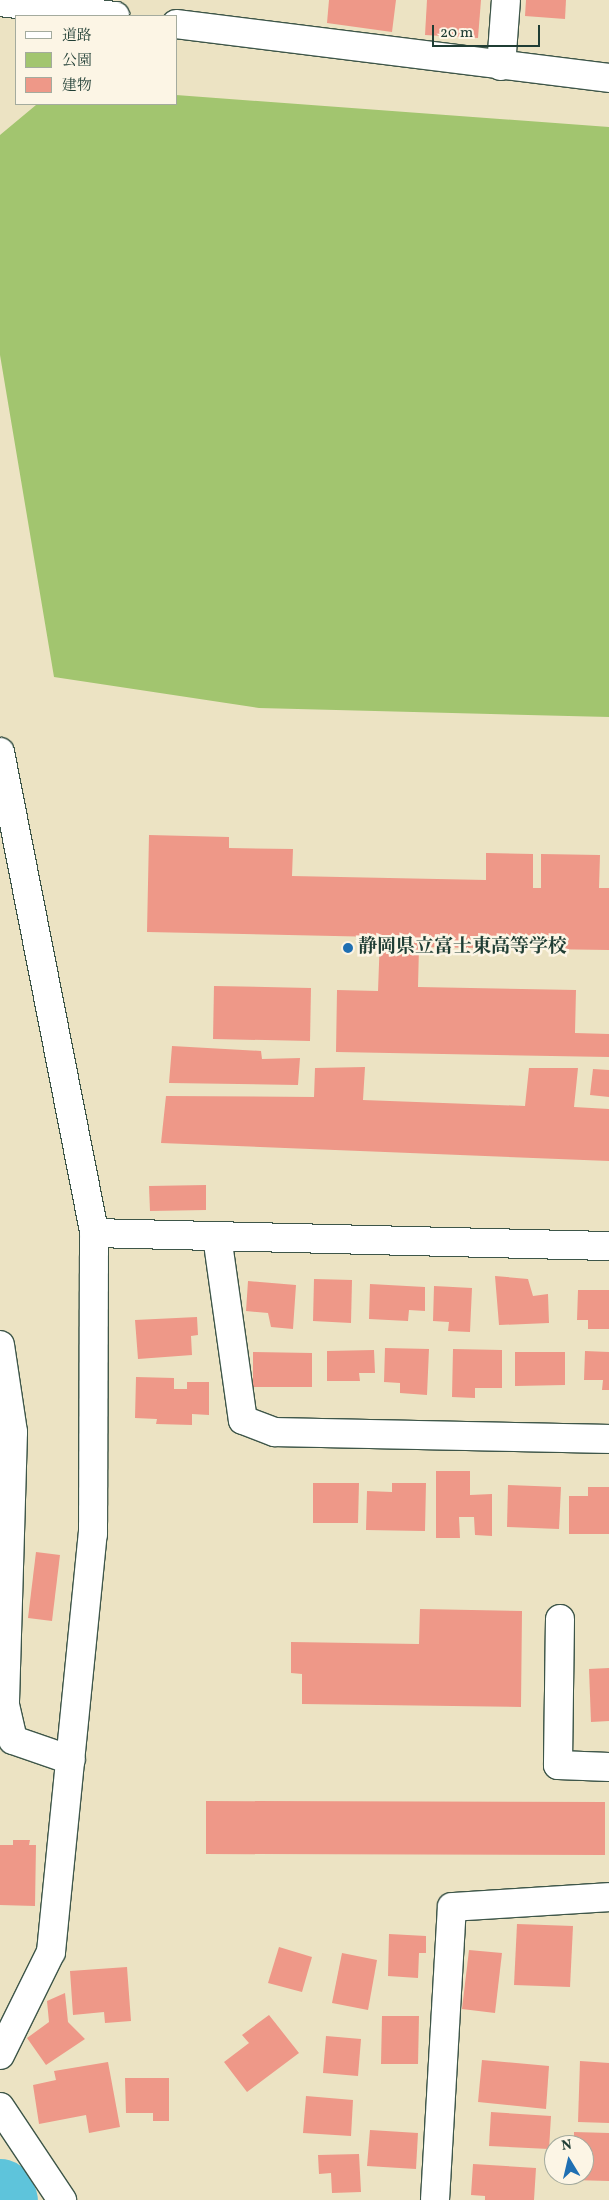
<!DOCTYPE html>
<meta charset="utf-8">
<style>
body{margin:0}
#map{position:relative;width:609px;height:2200px;overflow:hidden;background:#ece3c3;font-family:Vollkorn,"Noto Serif JP",serif}
div>[style]{position:absolute}
[style*='--x']{left:calc(var(--x)*1px);top:calc(var(--y)*1px);width:calc(var(--w)*1px);rotate:calc(var(--a)*1deg)}
.green>*{inset:0;background:#a2c56f}
.river>*{height:65px;margin:-32.5px;padding:0 32.5px;transform-origin:32.5px;border-radius:32.5px;background:#5ec4db}
.building>*{inset:0;background:#ee9888}
.roads{filter:drop-shadow(1px 0 #3e5649) drop-shadow(-1px 0 #3e5649) drop-shadow(0 1px #3e5649) drop-shadow(0 -1px #3e5649)}
.street>*{height:28px;margin:-14px;padding:0 14px;transform-origin:14px;border-radius:14px;background:#fff}
.secondary>*{height:28px;margin:-14px;padding:0 14px;transform-origin:14px;border-radius:14px;background:#fff}
.dots>*{width:14px;height:14px;translate:-50% -50%;box-sizing:border-box;border:2px solid #fcf5e5;border-radius:50%}
span{translate:-50% -50%;white-space:nowrap;text-align:center;line-height:1.15;-webkit-text-stroke:5px #fcf5e5;paint-order:stroke}
.poi-label{font-size:19px;color:#1f3d34;font-weight:700}
.left{translate:0 -50%;text-align:left}
.legend{position:absolute;left:15px;top:15px;width:162px;height:90px;box-sizing:border-box;background:#fcf5e5;border:1px solid #a4ab9e;margin:0;padding:6px 9px;list-style:none;font-size:15px;color:#1f3d34}
.legend li{display:flex;align-items:center;gap:10px;height:25px}
.legend b{width:25px;border:1px solid #a4ab9e}
.north{position:absolute;left:544px;top:2135px;width:50px;height:50px;box-sizing:border-box;background:#fcf5e5;border:1px solid #a4ab9e;border-radius:50%;rotate:351deg;font-size:14px;font-weight:700;line-height:20px;text-align:center;color:#1f3d34}
.north::after{content:'';display:block;margin:auto;width:18px;height:22px;background:#1f6fb2;clip-path:polygon(50% 0,100% 100%,50% 72%,0 100%)}
.scale{position:absolute;left:432px;top:25px;width:108px;height:22px;box-sizing:border-box;border:2px solid #1f3d34;border-top:0;padding-left:6px;font-size:15px;line-height:18px;white-space:nowrap;color:#1f3d34;-webkit-text-stroke:4px #fcf5e5;paint-order:stroke}
</style>
<div id="map">
<div class="green">
<i style="clip-path:polygon(176px 95px,609px 127px,609px 717px,259px 708px,54px 677px,0 355px,0 135px,36px 105px,176px 104px)"></i>
</div>
<div class="river">
<i style="--x:0;--y:2191;--w:10;--a:61"></i>
</div>
<div class="building">
<i style="clip-path:polygon(329px 0,396px 0,392px 32px,327px 23px)"></i>
<i style="clip-path:polygon(427px 0,481px 0,478px 38px,425px 35px)"></i>
<i style="clip-path:polygon(526px 0,566px 0,565px 19px,525px 16px)"></i>
<i style="clip-path:polygon(149px 835px,229px 837px,229px 848px,293px 849px,292px 876px,486px 880px,486px 853px,533px 854px,533px 888px,541px 888px,541px 854px,600px 855px,599px 888px,609px 888px,609px 950px,419px 947px,418px 987px,576px 990px,575px 1033px,609px 1034px,609px 1057px,336px 1052px,337px 990px,378px 991px,380px 937px,147px 932px)"></i>
<i style="clip-path:polygon(214px 986px,311px 988px,310px 1041px,213px 1039px)"></i>
<i style="clip-path:polygon(172px 1046px,261px 1051px,262px 1059px,300px 1058px,298px 1085px,169px 1083px)"></i>
<i style="clip-path:polygon(365px 1067px,363px 1100px,525px 1106px,529px 1068px,578px 1068px,574px 1107px,609px 1109px,609px 1161px,161px 1143px,166px 1096px,314px 1097px,315px 1068px)"></i>
<i style="clip-path:polygon(593px 1069px,609px 1070px,609px 1097px,590px 1095px)"></i>
<i style="clip-path:polygon(206px 1185px,206px 1210px,150px 1211px,149px 1186px)"></i>
<i style="clip-path:polygon(495px 1276px,528px 1279px,533px 1296px,548px 1294px,549px 1323px,499px 1325px)"></i>
<i style="clip-path:polygon(314px 1279px,352px 1280px,351px 1323px,313px 1321px)"></i>
<i style="clip-path:polygon(248px 1281px,296px 1285px,293px 1329px,271px 1327px,268px 1313px,246px 1311px)"></i>
<i style="clip-path:polygon(370px 1284px,425px 1287px,425px 1311px,409px 1310px,408px 1321px,369px 1319px)"></i>
<i style="clip-path:polygon(434px 1286px,472px 1288px,470px 1332px,448px 1331px,449px 1322px,433px 1321px)"></i>
<i style="clip-path:polygon(578px 1290px,609px 1290px,609px 1329px,588px 1329px,588px 1320px,577px 1320px)"></i>
<i style="clip-path:polygon(197px 1317px,198px 1335px,191px 1336px,192px 1355px,138px 1359px,135px 1320px)"></i>
<i style="clip-path:polygon(385px 1348px,429px 1349px,427px 1395px,400px 1393px,400px 1383px,384px 1382px)"></i>
<i style="clip-path:polygon(453px 1349px,502px 1350px,502px 1388px,475px 1388px,475px 1398px,452px 1397px)"></i>
<i style="clip-path:polygon(374px 1350px,375px 1373px,359px 1373px,360px 1381px,327px 1381px,327px 1351px)"></i>
<i style="clip-path:polygon(585px 1351px,609px 1352px,609px 1390px,602px 1390px,603px 1380px,584px 1380px)"></i>
<i style="clip-path:polygon(253px 1352px,312px 1353px,312px 1387px,253px 1387px)"></i>
<i style="clip-path:polygon(515px 1352px,565px 1352px,565px 1385px,515px 1386px)"></i>
<i style="clip-path:polygon(136px 1377px,174px 1378px,174px 1389px,187px 1389px,187px 1382px,209px 1382px,209px 1415px,192px 1414px,192px 1425px,156px 1424px,157px 1419px,135px 1418px)"></i>
<i style="clip-path:polygon(436px 1471px,470px 1471px,470px 1495px,492px 1494px,492px 1536px,475px 1535px,474px 1517px,459px 1517px,460px 1538px,436px 1538px)"></i>
<i style="clip-path:polygon(313px 1483px,359px 1483px,358px 1523px,313px 1523px)"></i>
<i style="clip-path:polygon(392px 1483px,426px 1483px,425px 1531px,366px 1530px,367px 1491px,392px 1492px)"></i>
<i style="clip-path:polygon(508px 1485px,561px 1487px,559px 1529px,507px 1527px)"></i>
<i style="clip-path:polygon(588px 1487px,609px 1487px,609px 1534px,569px 1534px,569px 1496px,588px 1496px)"></i>
<i style="clip-path:polygon(36px 1552px,60px 1555px,52px 1621px,28px 1618px)"></i>
<i style="clip-path:polygon(420px 1609px,522px 1611px,521px 1707px,302px 1704px,302px 1674px,291px 1673px,291px 1642px,419px 1644px)"></i>
<i style="clip-path:polygon(609px 1668px,609px 1721px,591px 1722px,589px 1669px)"></i>
<i style="clip-path:polygon(206px 1801px,605px 1802px,605px 1855px,206px 1854px)"></i>
<i style="clip-path:polygon(13px 1840px,30px 1840px,29px 1845px,36px 1845px,35px 1906px,0 1905px,0 1845px,13px 1845px)"></i>
<i style="clip-path:polygon(517px 1924px,573px 1926px,570px 1987px,514px 1985px)"></i>
<i style="clip-path:polygon(389px 1934px,426px 1936px,426px 1953px,419px 1953px,418px 1978px,388px 1976px)"></i>
<i style="clip-path:polygon(279px 1947px,312px 1957px,302px 1992px,268px 1983px)"></i>
<i style="clip-path:polygon(469px 1950px,502px 1953px,495px 2013px,462px 2009px)"></i>
<i style="clip-path:polygon(342px 1953px,377px 1960px,368px 2010px,332px 2003px)"></i>
<i style="clip-path:polygon(127px 1967px,131px 2021px,105px 2023px,104px 2012px,73px 2015px,70px 1971px)"></i>
<i style="clip-path:polygon(65px 1993px,68px 2022px,85px 2039px,46px 2065px,27px 2038px,49px 2022px,47px 2001px)"></i>
<i style="clip-path:polygon(269px 2015px,299px 2053px,247px 2092px,224px 2062px,249px 2043px,242px 2035px)"></i>
<i style="clip-path:polygon(382px 2016px,419px 2016px,418px 2064px,381px 2064px)"></i>
<i style="clip-path:polygon(326px 2036px,361px 2039px,358px 2076px,323px 2073px)"></i>
<i style="clip-path:polygon(482px 2060px,549px 2066px,546px 2109px,478px 2102px)"></i>
<i style="clip-path:polygon(580px 2061px,609px 2063px,609px 2123px,578px 2122px)"></i>
<i style="clip-path:polygon(108px 2062px,120px 2127px,89px 2133px,86px 2115px,39px 2124px,33px 2085px,56px 2080px,54px 2071px)"></i>
<i style="clip-path:polygon(125px 2078px,169px 2078px,169px 2121px,153px 2121px,153px 2113px,126px 2113px)"></i>
<i style="clip-path:polygon(306px 2096px,353px 2100px,351px 2136px,303px 2133px)"></i>
<i style="clip-path:polygon(491px 2112px,551px 2116px,549px 2149px,489px 2146px)"></i>
<i style="clip-path:polygon(370px 2130px,418px 2133px,416px 2169px,367px 2166px)"></i>
<i style="clip-path:polygon(574px 2132px,609px 2133px,609px 2181px,573px 2180px,573px 2175px,584px 2175px,584px 2145px,574px 2145px)"></i>
<i style="clip-path:polygon(359px 2154px,361px 2192px,332px 2193px,331px 2173px,319px 2174px,318px 2155px)"></i>
<i style="clip-path:polygon(473px 2164px,536px 2168px,534px 2200px,485px 2200px,485px 2196px,471px 2195px)"></i>
</div>
<div class="roads">
<div class="street">
<i style="--x:0;--y:2;--w:116;--a:6.9"></i>
<i style="--x:176;--y:24;--w:436;--a:7.1"></i>
<i style="--x:501;--y:66;--w:66;--a:-85.7"></i>
<i style="--x:217;--y:1236;--w:186;--a:82"></i>
<i style="--x:243;--y:1420;--w:34;--a:21"></i>
<i style="--x:275;--y:1432;--w:334;--a:1.2"></i>
<i style="--x:0;--y:1345;--w:88;--a:81.5"></i>
<i style="--x:13;--y:1432;--w:273;--a:91.7"></i>
<i style="--x:5;--y:1705;--w:36;--a:77"></i>
<i style="--x:13;--y:1740;--w:61;--a:19"></i>
<i style="--x:560;--y:1619;--w:146;--a:90.8"></i>
<i style="--x:558;--y:1765;--w:51;--a:2.2"></i>
<i style="--x:0;--y:2055;--w:115;--a:-63.7"></i>
<i style="--x:51;--y:1952;--w:420;--a:-84.3"></i>
<i style="--x:93;--y:1534;--w:301;--a:-89.8"></i>
<i style="--x:94;--y:1233;--w:515;--a:1.45"></i>
<i style="--x:0;--y:2107;--w:112;--a:56.3"></i>
<i style="--x:435;--y:2200;--w:293;--a:-86.7"></i>
<i style="--x:452;--y:1907;--w:157;--a:-3.6"></i>
</div>
<div class="secondary">
<i style="--x:0;--y:752;--w:490;--a:78.9"></i>
</div>
</div>
<div class="dots">
<i style="left:348px;top:948px;background:#1f6fb2"></i>
</div>
<div class="poi-label">
<span class="left" style="left:358px;top:948px">静岡県立富士東高等学校</span>
</div>
<ul class="legend">
<li><b style="height:6px;background:#fff"></b>道路</li>
<li><b style="height:14px;background:#a2c56f"></b>公園</li>
<li><b style="height:14px;background:#ee9888"></b>建物</li>
</ul>
<div class="north">N</div>
<div class="scale">20 m</div>
</div>
